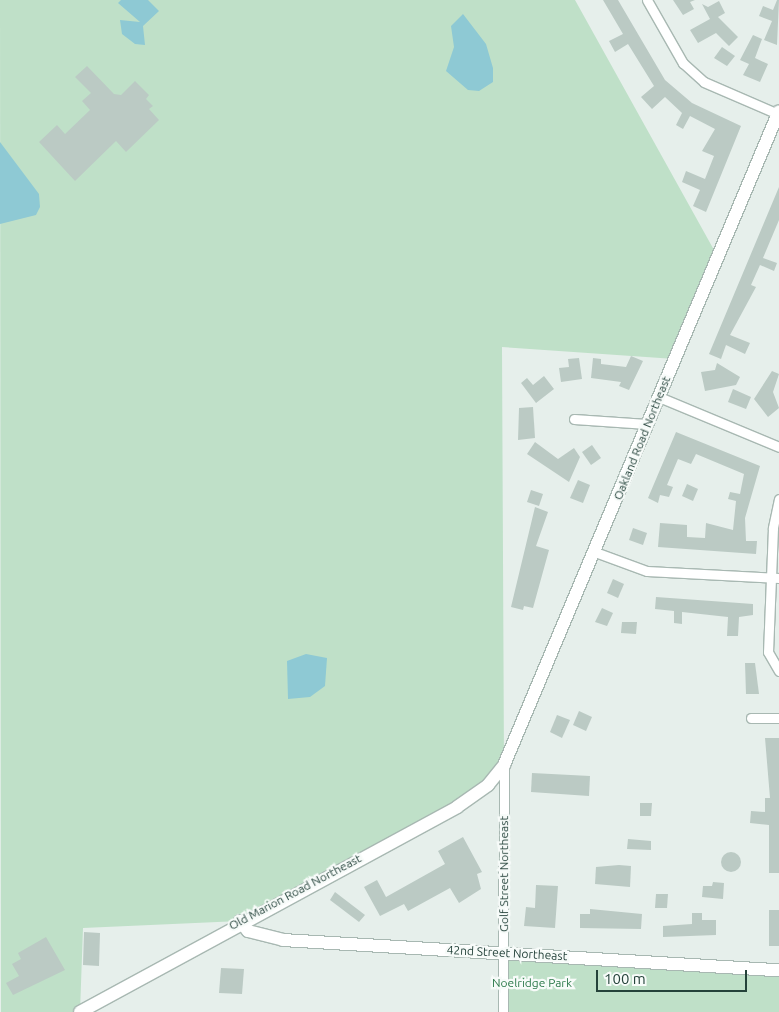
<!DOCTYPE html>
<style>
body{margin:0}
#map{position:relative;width:779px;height:1012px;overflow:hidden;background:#e6efeb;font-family:Ubuntu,sans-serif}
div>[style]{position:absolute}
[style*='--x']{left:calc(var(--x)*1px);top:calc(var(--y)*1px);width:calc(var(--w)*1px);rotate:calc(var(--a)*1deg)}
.green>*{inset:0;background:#bfe0c8}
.water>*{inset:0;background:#8ec9d4}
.building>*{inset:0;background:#bbcac4}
.round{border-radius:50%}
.roads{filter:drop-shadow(1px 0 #a8b8b2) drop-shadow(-1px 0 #a8b8b2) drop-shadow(0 1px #a8b8b2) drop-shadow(0 -1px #a8b8b2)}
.street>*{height:9px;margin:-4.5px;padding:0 4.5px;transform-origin:4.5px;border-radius:4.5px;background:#fff}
.secondary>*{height:12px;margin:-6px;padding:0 6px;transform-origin:6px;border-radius:6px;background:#fff}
span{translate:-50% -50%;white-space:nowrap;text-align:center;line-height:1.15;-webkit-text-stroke:4.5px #f7fbf9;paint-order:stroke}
.street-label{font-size:12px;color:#24423a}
.park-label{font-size:12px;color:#2d7a4b}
.scale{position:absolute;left:596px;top:970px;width:151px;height:22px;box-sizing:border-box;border:2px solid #24423a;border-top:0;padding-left:6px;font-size:15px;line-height:18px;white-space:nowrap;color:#24423a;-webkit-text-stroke:4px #f7fbf9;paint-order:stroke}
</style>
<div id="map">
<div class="green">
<i style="clip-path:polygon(0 0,575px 0,714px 250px,675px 359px,502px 347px,504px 765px,488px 785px,240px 921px,83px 928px,80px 1012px,1px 1012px)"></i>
<i style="clip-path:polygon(503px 952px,779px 970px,779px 1012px,503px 1012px)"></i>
</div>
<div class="water">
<i style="clip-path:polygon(121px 0,148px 0,159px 11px,143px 26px,145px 45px,135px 44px,122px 34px,120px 20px,140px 22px,118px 3px)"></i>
<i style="clip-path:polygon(463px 14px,486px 44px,493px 68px,493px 82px,479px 91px,468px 90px,446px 71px,454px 47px,451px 26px)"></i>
<i style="clip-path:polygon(0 142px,39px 194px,40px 207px,36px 215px,0 224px)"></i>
<i style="clip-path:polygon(306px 654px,327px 658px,325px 686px,310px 697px,288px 699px,287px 661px)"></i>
</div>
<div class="building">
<i style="clip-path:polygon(603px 0,618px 0,665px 80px,692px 103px,741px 126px,706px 212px,693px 206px,700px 190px,682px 182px,686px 171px,705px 179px,714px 156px,702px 151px,715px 129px,690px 116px,683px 129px,676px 125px,682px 113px,665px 97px,652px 109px,641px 97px,654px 86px,628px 44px,615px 52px,609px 41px,623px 34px)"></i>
<i style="clip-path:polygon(673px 0,695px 0,690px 2px,694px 9px,683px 15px)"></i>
<i style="clip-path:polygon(777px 0,779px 0,777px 45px,764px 40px,772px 21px,759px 16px,763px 6px,773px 10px)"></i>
<i style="clip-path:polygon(719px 1px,725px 13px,718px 17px,738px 37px,729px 46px,716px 33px,698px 43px,690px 30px,710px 19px,702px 4px,708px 7px)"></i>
<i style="clip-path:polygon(753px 35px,762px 39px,755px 58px,768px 64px,760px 82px,743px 75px,749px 64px,740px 60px)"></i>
<i style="clip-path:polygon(722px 47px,735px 56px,727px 66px,714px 58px)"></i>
<i style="clip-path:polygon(87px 66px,114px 94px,121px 95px,135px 81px,149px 95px,146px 99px,153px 106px,149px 109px,159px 120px,126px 152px,116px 141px,75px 181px,39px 142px,57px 125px,65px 134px,90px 110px,82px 101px,91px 93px,75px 77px)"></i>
<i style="clip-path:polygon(779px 187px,779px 220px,763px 258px,777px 263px,774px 271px,760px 265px,751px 285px,756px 287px,730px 335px,750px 343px,745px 354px,726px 345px,721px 359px,709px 354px)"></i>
<i style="clip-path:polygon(631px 356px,643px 361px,629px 390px,619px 386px,621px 382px,591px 378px,593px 358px,601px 359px,601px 364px,626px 367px)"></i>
<i style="clip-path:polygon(579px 358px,582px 379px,561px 382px,559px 368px,569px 367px,568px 359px)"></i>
<i style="clip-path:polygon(717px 363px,740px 377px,736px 385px,705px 391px,701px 372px,715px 370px)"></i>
<i style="clip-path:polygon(772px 371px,779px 374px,773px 392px,779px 408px,768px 417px,754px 399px)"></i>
<i style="clip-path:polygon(544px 376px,554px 389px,536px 403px,521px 383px,527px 378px,533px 385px)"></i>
<i style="clip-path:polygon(733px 389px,751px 397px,746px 409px,728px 402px)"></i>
<i style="clip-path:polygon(533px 407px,535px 438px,518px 440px,519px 408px)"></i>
<i style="clip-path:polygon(676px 432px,760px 466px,745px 518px,746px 541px,757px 541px,756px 554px,658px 547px,660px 523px,687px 525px,687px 537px,705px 538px,706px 523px,733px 530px,736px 501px,728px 499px,730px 492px,740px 494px,744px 474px,696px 454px,691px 464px,678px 459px,667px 485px,673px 487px,669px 497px,660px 495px,658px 503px,648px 498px)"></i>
<i style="clip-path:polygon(535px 442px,558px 459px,574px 448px,580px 457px,569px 482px,527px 454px)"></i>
<i style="clip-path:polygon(592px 445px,601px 458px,591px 465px,582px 452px)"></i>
<i style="clip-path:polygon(578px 480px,590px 485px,583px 503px,570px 498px)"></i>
<i style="clip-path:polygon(687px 484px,698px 489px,693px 501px,682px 496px)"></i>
<i style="clip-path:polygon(531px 490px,543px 494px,539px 506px,527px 502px)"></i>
<i style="clip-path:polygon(535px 507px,548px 512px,536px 546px,549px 550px,533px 608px,524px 606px,523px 610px,511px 607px)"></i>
<i style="clip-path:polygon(633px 528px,647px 533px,643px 545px,629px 540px)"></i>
<i style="clip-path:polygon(613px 579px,624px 584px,618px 598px,607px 593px)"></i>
<i style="clip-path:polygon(656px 597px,753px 604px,753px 615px,739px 617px,738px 636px,727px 636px,728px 617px,682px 612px,682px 624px,674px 623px,674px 611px,655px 609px)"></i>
<i style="clip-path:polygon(602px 608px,613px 613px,607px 626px,595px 622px)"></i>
<i style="clip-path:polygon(622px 622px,637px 622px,636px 634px,621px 633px)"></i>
<i style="clip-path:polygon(745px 663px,755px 663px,759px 694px,746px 694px)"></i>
<i style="clip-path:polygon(579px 711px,592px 717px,586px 731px,573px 725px)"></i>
<i style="clip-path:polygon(557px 715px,570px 720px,562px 738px,550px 732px)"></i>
<i style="clip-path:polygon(765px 738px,779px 738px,779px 873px,769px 873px,769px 825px,750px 823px,751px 811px,765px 812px,765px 798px,770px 798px)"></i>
<i style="clip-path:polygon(532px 773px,590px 776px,589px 796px,531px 792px)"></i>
<i style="clip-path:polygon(640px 803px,652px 803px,651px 816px,640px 816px)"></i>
<i style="clip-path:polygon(463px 837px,482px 872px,477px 874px,481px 889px,459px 903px,450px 888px,408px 911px,404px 904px,380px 916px,364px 887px,377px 880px,386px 897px,445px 864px,438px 851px)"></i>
<i style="clip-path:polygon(628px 839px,651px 841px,651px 850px,627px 849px)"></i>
<i class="round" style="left:721px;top:852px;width:20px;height:20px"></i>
<i style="clip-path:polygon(619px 865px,631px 866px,630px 887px,595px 884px,596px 867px)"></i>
<i style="clip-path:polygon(713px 882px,724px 883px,723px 899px,702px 897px,703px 886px,712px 886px)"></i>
<i style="clip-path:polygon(536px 885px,558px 886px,555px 928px,524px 926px,526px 907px,535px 908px)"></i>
<i style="clip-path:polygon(335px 892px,365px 915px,359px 922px,330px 900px)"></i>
<i style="clip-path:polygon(656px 894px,668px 894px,667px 908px,655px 908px)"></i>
<i style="clip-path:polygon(590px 909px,642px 914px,641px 929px,580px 928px,580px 914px,590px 914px)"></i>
<i style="clip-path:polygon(769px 910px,779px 910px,779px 946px,769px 946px)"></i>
<i style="clip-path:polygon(692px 913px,702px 913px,702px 920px,716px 920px,716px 935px,663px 937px,663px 926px,692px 924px)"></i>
<i style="clip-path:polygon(84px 932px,100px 933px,99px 966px,83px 965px)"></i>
<i style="clip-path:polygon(46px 937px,65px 970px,13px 995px,6px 983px,19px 976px,12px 964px,21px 959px,18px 953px)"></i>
<i style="clip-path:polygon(221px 968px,244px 969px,242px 994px,219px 993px)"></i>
</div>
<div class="roads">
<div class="street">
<i style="--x:647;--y:0;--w:73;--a:60.3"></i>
<i style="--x:683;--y:63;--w:28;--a:42"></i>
<i style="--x:704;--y:82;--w:81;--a:23.4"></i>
<i style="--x:659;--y:397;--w:130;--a:22.6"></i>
<i style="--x:574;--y:419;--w:73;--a:3.9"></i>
<i style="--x:779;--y:499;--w:30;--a:102"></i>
<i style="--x:773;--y:528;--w:124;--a:92.3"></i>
<i style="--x:768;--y:652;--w:22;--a:60"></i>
<i style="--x:595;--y:552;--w:55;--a:20.1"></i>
<i style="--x:647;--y:571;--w:132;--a:3"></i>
<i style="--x:751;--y:718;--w:28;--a:0"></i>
<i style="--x:503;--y:1012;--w:247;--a:-89.8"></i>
</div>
<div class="secondary">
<i style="--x:240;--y:921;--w:13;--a:51"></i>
<i style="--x:248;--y:931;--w:36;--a:14"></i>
<i style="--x:283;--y:940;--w:497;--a:3.5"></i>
<i style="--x:80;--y:1012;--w:429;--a:-28.5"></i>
<i style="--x:457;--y:807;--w:38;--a:-35"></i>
<i style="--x:488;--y:785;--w:26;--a:-51"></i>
<i style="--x:504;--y:765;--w:709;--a:-67.19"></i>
</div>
</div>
<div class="street-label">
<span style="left:642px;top:438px;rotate:-68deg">Oakland Road Northeast</span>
<span style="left:504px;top:874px;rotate:-90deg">Golf Street Northeast</span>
<span style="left:295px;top:892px;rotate:-28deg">Old Marion Road Northeast</span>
<span style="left:507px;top:953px;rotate:3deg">42nd Street Northeast</span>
</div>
<div class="park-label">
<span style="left:532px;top:983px">Noelridge Park</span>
</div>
<div class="scale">100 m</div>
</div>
